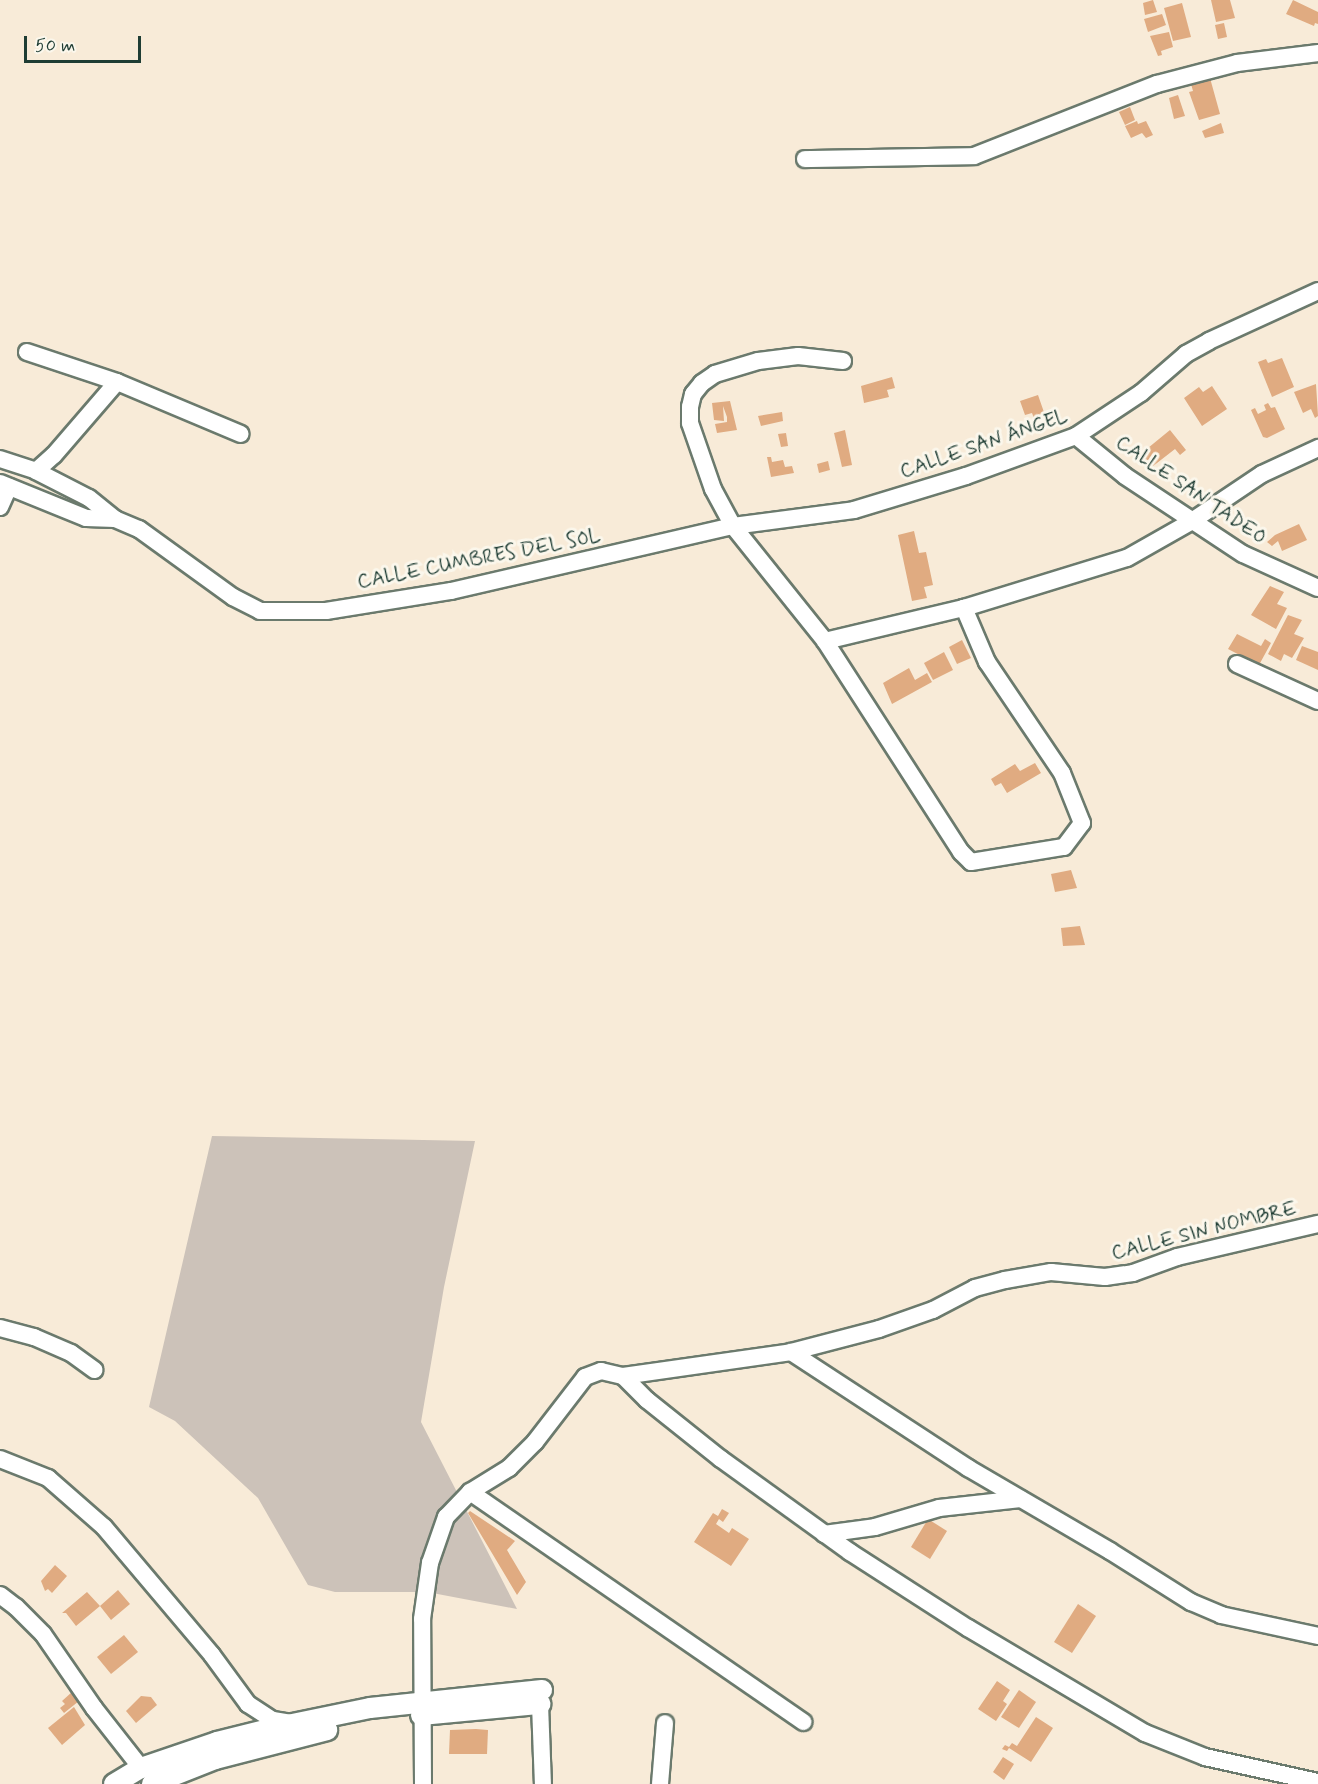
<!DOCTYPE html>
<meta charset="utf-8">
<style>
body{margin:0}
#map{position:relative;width:1318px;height:1784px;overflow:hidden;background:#f8ebd8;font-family:Mynerve,sans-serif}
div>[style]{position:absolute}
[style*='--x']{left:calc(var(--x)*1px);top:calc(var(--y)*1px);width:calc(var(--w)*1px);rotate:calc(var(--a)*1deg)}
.industrial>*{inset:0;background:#ccc2b9}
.building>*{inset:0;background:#e0ab81}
.roads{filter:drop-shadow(2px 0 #6b7a6d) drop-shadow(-2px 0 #6b7a6d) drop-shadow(0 2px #6b7a6d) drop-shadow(0 -2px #6b7a6d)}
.minor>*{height:16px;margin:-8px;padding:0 8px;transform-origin:8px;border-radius:8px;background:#fff}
.tertiary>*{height:20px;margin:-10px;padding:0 10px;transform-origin:10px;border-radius:10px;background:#fff}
span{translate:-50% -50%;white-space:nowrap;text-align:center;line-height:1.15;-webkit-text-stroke:6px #fbf7ec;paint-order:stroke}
.street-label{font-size:20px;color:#1f3d34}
.scale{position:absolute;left:24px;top:36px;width:117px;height:27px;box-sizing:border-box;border:3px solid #1f3d34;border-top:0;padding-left:8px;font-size:18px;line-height:21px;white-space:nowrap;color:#1f3d34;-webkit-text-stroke:4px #fbf7ec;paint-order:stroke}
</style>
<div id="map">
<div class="industrial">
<i style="clip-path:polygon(212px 1136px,475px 1141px,444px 1287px,421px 1422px,517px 1609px,427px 1592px,335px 1592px,308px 1585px,258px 1498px,175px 1421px,149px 1407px)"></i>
</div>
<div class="building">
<i style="clip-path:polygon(1153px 0,1157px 12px,1145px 15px,1143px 3px)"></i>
<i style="clip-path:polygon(1211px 0,1230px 0,1235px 18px,1216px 22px)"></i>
<i style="clip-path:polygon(1293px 0,1318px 12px,1318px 24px,1315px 23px,1314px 26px,1286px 14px)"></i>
<i style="clip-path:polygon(1182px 3px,1191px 37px,1173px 41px,1164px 8px)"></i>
<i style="clip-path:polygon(1162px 14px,1166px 25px,1148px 32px,1144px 19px)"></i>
<i style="clip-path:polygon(1224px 23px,1227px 37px,1218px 39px,1215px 25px)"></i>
<i style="clip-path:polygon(1169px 32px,1173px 47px,1161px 51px,1162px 55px,1158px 56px,1150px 36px)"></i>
<i style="clip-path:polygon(1210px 78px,1220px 114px,1199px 120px,1189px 92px,1193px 91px,1191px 84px)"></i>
<i style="clip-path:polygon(1178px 95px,1185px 116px,1174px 119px,1169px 98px)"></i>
<i style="clip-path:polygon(1130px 107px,1135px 120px,1125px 125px,1119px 112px)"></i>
<i style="clip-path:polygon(1137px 121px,1138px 124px,1146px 121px,1153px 135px,1146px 138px,1142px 133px,1131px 138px,1125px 126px)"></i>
<i style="clip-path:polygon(1221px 123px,1224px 133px,1205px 138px,1202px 131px)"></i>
<i style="clip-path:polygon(1282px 358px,1294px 387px,1272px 397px,1258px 362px,1266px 359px,1268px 363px)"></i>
<i style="clip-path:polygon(892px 377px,895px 388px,887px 390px,889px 397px,864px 403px,861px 386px)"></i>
<i style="clip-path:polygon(1316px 384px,1318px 416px,1315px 418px,1311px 409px,1303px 413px,1294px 392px)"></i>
<i style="clip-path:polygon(1212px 386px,1227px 409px,1202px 426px,1184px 398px,1199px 387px,1203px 392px)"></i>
<i style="clip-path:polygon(1038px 395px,1046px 418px,1035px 421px,1032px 413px,1025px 415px,1020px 401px)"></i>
<i style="clip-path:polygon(730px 401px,737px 430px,717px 433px,715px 424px,727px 422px,727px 417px,723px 406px,724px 421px,714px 420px,712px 403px)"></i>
<i style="clip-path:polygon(1268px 403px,1271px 408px,1275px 407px,1285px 429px,1267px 438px,1263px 437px,1251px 410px,1255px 408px,1258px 414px,1266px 410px,1264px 405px)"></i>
<i style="clip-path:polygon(782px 412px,783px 421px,761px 426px,758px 416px)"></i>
<i style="clip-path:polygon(845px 430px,852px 465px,842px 467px,834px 433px)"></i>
<i style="clip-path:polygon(1170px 430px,1186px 450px,1180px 455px,1175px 449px,1148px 470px,1137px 457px)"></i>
<i style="clip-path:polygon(786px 433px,788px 446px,781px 447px,778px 434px)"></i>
<i style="clip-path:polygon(767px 457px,771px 457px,772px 462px,783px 460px,785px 467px,792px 466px,794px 473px,771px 477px)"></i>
<i style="clip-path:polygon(828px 461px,830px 470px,819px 473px,817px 464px)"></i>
<i style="clip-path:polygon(1299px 524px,1307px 540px,1282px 551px,1278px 541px,1272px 546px,1267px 542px,1275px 535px)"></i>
<i style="clip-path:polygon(914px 531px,919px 553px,926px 552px,933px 585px,924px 587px,927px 598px,912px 601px,898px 535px)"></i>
<i style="clip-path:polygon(1270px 586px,1284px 592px,1277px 604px,1287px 608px,1276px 629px,1251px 615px)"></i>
<i style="clip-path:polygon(1288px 615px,1302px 620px,1294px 634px,1304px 638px,1292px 658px,1284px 654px,1281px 661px,1268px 654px)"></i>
<i style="clip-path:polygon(1237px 634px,1261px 646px,1265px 639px,1271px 643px,1259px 665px,1228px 649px)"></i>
<i style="clip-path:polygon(962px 640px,971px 658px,957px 664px,949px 647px)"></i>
<i style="clip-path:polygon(1302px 646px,1318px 652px,1318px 670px,1296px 660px)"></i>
<i style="clip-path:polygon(944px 652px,953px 670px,933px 680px,924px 663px)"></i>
<i style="clip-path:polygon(909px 668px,915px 680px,927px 673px,932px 682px,892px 704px,883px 683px)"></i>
<i style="clip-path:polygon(1035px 763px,1041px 773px,1007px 793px,1001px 783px,995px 786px,991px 779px,1015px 764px,1020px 771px)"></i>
<i style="clip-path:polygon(1071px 870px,1077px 888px,1055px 892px,1051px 874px)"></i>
<i style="clip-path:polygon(1080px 926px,1085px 945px,1063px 946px,1061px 928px)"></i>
<i style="clip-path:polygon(722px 1509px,729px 1513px,723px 1522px,719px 1519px,716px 1524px,729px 1533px,732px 1528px,749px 1539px,731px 1566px,694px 1542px,713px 1513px,718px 1516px)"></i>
<i style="clip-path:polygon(470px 1511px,515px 1541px,507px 1550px,526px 1582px,517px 1595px,468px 1513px)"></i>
<i style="clip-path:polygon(928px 1519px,947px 1531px,930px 1559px,911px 1547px)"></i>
<i style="clip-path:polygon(55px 1565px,67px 1576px,52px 1593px,48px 1589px,45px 1591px,41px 1581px)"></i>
<i style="clip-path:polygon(118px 1590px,130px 1604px,111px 1620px,100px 1606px)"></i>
<i style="clip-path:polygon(87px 1592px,100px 1606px,76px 1626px,66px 1613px,62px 1613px)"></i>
<i style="clip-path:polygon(1078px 1604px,1096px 1616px,1072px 1653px,1054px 1642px)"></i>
<i style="clip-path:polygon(124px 1635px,138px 1652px,111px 1674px,97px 1657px)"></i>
<i style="clip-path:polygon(997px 1681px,1010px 1690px,1003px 1701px,1007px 1704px,996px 1721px,978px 1709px)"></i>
<i style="clip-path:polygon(1019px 1690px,1036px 1702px,1019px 1728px,1001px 1717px)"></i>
<i style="clip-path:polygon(72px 1692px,79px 1701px,64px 1713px,60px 1708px,65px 1704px,62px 1701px)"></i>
<i style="clip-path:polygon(141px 1696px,151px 1697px,157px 1705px,136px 1723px,126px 1711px)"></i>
<i style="clip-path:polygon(74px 1707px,85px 1725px,62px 1745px,48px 1728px)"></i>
<i style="clip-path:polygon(1036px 1717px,1053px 1728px,1031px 1762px,1009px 1748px,1007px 1751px,1002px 1749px,1005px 1745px,1009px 1747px,1012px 1743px,1017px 1746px)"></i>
<i style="clip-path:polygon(476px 1729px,488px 1730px,487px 1754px,449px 1754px,450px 1730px)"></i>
<i style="clip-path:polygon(1003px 1757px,1014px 1764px,1004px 1780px,993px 1772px)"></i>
</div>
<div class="roads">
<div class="minor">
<i style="--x:805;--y:159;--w:169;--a:-1"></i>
<i style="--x:974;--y:156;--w:197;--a:-21.5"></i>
<i style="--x:1157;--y:84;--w:83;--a:-14.7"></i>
<i style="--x:1237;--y:63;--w:82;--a:-7"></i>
<i style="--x:27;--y:352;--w:95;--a:18.4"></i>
<i style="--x:117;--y:382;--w:134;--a:22.8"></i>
<i style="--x:843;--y:361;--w:45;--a:-173.7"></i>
<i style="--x:798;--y:356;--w:40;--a:172.9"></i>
<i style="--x:758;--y:361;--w:45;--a:163.2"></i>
<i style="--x:715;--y:374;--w:16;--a:145"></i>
<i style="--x:702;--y:383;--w:14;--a:129"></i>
<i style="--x:693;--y:394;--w:13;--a:103"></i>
<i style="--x:690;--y:407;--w:16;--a:90"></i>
<i style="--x:690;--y:423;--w:70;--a:70.8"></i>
<i style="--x:713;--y:489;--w:42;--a:61.6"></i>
<i style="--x:733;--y:526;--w:147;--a:51.3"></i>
<i style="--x:825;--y:641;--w:251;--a:57.2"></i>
<i style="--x:961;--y:852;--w:14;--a:45"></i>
<i style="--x:971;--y:862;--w:94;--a:-9.2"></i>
<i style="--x:1064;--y:847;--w:30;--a:-53"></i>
<i style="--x:1082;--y:823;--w:54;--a:-111.8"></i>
<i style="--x:1062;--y:773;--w:134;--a:-124"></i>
<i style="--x:987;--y:662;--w:59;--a:-113.1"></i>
<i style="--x:1076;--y:436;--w:63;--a:39.2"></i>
<i style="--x:1125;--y:476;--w:141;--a:33.5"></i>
<i style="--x:1243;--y:554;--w:82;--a:24.4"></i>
<i style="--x:0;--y:459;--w:38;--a:18"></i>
<i style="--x:36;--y:471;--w:59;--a:27"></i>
<i style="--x:89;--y:498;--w:33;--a:39"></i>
<i style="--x:115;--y:519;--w:26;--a:23"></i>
<i style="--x:139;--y:529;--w:116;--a:35.9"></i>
<i style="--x:233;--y:597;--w:30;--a:27"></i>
<i style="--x:260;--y:611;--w:66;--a:0"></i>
<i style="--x:326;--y:611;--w:127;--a:-9.1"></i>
<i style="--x:451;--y:591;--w:289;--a:-13"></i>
<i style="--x:733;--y:526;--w:122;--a:-7.5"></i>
<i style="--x:854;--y:510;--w:117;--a:-16.9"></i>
<i style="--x:966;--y:476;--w:117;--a:-20"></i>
<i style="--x:1076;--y:436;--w:78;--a:-33.5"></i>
<i style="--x:1141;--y:393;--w:60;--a:-40.9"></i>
<i style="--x:1186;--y:354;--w:26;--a:-29"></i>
<i style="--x:1209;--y:341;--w:120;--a:-24.6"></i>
<i style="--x:36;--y:471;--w:24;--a:-42"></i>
<i style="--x:54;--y:455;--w:96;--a:-49.2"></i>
<i style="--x:0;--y:483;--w:93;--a:22.1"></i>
<i style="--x:86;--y:518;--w:29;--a:2"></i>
<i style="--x:0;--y:507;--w:22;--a:-66"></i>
<i style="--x:825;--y:641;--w:143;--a:-13.4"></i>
<i style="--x:964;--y:608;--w:170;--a:-17.1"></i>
<i style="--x:1127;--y:558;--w:75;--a:-29.6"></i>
<i style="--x:1192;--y:521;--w:84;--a:-33.9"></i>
<i style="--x:1262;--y:474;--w:62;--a:-24.9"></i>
<i style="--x:1237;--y:664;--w:89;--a:24.6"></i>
<i style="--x:0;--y:1328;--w:35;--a:15"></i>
<i style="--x:34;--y:1337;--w:40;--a:23.4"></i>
<i style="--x:71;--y:1353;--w:29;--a:36"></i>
<i style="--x:791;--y:1352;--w:212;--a:33.2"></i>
<i style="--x:968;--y:1468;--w:164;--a:30.3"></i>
<i style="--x:1110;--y:1551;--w:96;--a:32.2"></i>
<i style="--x:1191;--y:1602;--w:33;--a:23"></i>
<i style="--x:1221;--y:1615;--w:99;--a:12.2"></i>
<i style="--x:623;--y:1376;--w:170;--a:-8.1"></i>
<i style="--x:791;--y:1352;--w:91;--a:-14.6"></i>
<i style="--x:879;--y:1329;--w:57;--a:-19.4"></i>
<i style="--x:933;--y:1310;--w:47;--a:-27.6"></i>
<i style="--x:975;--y:1288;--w:31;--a:-15"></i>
<i style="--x:1005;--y:1280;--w:47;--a:-9.9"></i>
<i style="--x:1051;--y:1272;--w:54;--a:5.3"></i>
<i style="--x:1105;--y:1277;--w:28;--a:-8"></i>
<i style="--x:1133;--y:1273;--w:47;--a:-20"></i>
<i style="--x:1177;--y:1257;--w:145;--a:-13.2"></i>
<i style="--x:0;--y:1459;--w:52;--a:21.6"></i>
<i style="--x:48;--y:1478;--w:74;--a:41.2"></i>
<i style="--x:104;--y:1527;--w:167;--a:49.8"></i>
<i style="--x:212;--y:1655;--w:61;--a:53.7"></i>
<i style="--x:248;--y:1704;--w:30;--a:33"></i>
<i style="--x:273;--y:1720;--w:20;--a:9"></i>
<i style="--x:470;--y:1492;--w:405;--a:34.6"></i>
<i style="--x:824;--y:1534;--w:51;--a:-7.8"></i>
<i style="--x:875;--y:1527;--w:67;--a:-16.5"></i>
<i style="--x:939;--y:1508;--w:82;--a:-6.3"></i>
<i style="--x:0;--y:1595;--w:20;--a:37"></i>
<i style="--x:16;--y:1607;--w:38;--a:45"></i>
<i style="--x:43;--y:1634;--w:90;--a:55.4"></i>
<i style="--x:94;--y:1708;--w:76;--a:51.9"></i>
<i style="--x:540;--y:1704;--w:80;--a:87.9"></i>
<i style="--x:423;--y:1784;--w:165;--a:-90.3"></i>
<i style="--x:422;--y:1619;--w:57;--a:-81.9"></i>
<i style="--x:430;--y:1563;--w:49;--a:-70.8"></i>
<i style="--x:446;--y:1517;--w:35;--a:-46"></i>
<i style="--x:470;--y:1492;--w:46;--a:-31.6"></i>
<i style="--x:509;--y:1468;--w:37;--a:-45"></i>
<i style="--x:535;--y:1442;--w:82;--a:-52.4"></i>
<i style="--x:585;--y:1377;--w:17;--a:-21"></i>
<i style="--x:601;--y:1371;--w:23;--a:13"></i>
<i style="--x:623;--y:1376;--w:34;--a:45"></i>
<i style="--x:647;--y:1400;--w:95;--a:38.6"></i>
<i style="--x:721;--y:1459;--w:159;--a:35.8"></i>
<i style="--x:850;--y:1552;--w:140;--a:32.8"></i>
<i style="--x:968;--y:1628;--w:206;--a:30.7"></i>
<i style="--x:1145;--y:1733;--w:65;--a:21.8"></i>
<i style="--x:1205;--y:1757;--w:116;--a:12.5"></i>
<i style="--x:660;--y:1784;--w:61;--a:-85.3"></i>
</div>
<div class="tertiary">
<i style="--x:421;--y:1715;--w:120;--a:-5.3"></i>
<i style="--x:114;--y:1784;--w:31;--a:-31"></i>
<i style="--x:141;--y:1768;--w:80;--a:-18.9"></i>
<i style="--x:217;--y:1742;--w:58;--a:-14"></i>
<i style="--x:273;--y:1728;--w:99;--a:-11.7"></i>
<i style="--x:370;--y:1708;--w:173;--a:-6"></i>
<i style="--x:152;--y:1784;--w:68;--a:-21.6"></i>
<i style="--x:215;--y:1759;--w:116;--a:-14.5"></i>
</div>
</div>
<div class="street-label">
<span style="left:984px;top:444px;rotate:-19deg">CALLE SAN ÁNGEL</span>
<span style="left:1191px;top:490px;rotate:34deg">CALLE SAN TADEO</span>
<span style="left:479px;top:559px;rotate:-11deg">CALLE CUMBRES DEL SOL</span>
<span style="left:1204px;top:1231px;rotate:-14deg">CALLE SIN NOMBRE</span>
</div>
<div class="scale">50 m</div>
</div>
